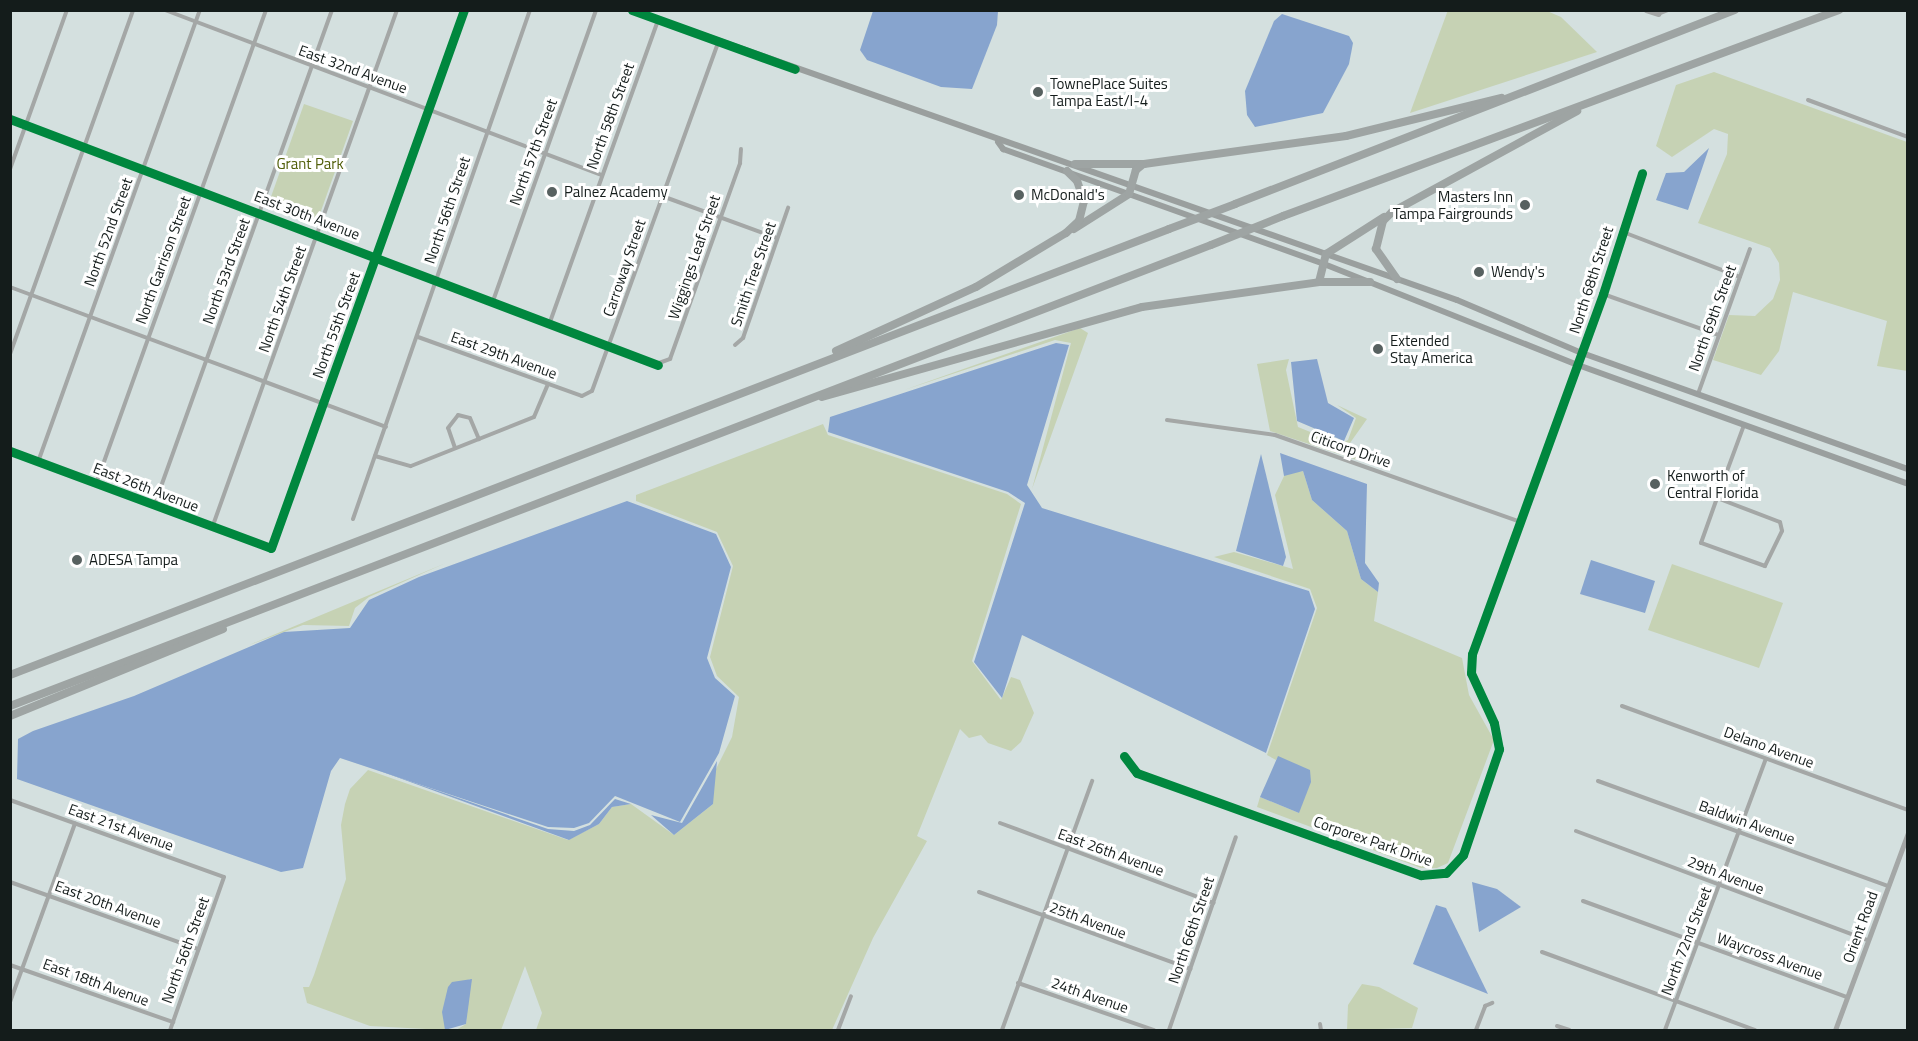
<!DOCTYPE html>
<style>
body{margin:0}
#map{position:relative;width:1918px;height:1041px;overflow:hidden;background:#d4e0df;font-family:"Titillium Web",sans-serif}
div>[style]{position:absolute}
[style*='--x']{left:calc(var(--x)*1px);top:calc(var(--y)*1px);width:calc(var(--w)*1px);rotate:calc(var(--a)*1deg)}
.green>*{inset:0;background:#c6d2b4}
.water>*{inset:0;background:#87a4ce}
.minor>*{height:4px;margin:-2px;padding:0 2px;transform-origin:2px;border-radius:2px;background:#a4a7a6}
.tertiary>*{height:5px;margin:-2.5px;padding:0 2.5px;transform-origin:2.5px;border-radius:2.5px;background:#a4a7a6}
.primary>*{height:6px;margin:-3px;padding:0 3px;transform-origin:3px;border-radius:3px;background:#9a9f9e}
.motorway>*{height:8px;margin:-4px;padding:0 4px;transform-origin:4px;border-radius:4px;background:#9ea4a3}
.motorway-bridge>*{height:8px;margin:-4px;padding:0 4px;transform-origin:4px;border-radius:4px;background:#9ea4a3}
.cycleway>*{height:9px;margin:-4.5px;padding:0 4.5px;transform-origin:4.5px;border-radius:4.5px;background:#00873e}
.dots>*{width:16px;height:16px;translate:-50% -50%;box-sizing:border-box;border:3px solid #fff;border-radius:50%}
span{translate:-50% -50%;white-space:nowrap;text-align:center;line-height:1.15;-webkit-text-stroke:6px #fff;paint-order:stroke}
.street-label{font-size:15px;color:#141c1b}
.poi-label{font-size:15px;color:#141c1b}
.left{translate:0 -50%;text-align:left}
.right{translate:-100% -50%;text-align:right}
.park-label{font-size:15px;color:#505e08}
.frame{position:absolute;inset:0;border:12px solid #141c1b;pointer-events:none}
</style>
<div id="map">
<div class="green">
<i style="clip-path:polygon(1448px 10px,1547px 11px,1561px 17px,1597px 52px,1410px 113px)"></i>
<i style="clip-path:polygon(1714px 72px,1907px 142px,1907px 371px,1877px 366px,1887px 321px,1793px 292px,1779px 351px,1761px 375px,1713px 360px,1729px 315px,1755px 316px,1773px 299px,1780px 280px,1779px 263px,1770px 248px,1698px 223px,1727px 154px,1728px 134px,1714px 129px,1672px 157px,1656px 146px,1676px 85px)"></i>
<i style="clip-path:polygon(304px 104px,353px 121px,316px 225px,267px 208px)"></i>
<i style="clip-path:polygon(1080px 328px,1088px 333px,1032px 489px,1071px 343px,1055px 340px,904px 390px)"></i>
<i style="clip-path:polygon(1289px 359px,1286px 370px,1298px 427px,1340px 444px,1348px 440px,1356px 418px,1337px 405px,1367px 419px,1350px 443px,1357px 460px,1270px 431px,1257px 364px)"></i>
<i style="clip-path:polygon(823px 424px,828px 435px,1007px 494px,1021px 504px,972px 661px,1001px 700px,1011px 677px,1020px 680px,1034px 713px,1021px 742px,1011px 751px,988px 743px,981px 735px,969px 738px,960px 729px,917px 836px,927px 841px,873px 938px,832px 1030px,536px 1030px,542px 1013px,525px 966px,501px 1030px,456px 1030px,466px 1024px,470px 979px,449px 991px,445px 1030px,370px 1026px,307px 1003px,303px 987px,309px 987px,314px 975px,346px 879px,341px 825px,345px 804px,350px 789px,368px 770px,568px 840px,599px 824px,612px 807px,631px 804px,674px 835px,713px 804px,713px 775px,732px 737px,739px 697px,717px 676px,710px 657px,733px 566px,717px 532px,636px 501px,636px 495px)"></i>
<i style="clip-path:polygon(1303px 471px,1312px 500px,1347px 531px,1361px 579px,1378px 592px,1374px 621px,1462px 658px,1469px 695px,1494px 740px,1448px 863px,1437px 868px,1421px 868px,1257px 807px,1260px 797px,1299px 813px,1278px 757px,1276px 760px,1267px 755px,1317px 608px,1310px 589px,1214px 557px,1234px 552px,1293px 569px,1275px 495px,1285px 474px)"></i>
<i style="clip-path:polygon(446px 563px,369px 597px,355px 608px,349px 626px,303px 625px,249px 645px)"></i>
<i style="clip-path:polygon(1672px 564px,1783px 603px,1759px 668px,1648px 630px)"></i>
<i style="clip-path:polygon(1362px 984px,1379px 987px,1418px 1008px,1412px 1028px,1347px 1030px,1348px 1005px)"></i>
</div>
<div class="water">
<i style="clip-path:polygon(873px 11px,998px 11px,997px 25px,972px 89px,941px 87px,867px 60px,860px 50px)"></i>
<i style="clip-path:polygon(1282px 14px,1349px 36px,1353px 43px,1349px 64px,1323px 113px,1255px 127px,1247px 115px,1245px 91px,1274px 21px)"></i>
<i style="clip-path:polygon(1709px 148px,1688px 210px,1656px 200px,1666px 173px,1684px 172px)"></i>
<i style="clip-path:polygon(1056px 343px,1069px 345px,1027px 485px,1042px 508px,1309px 591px,1315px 609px,1266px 753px,1022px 635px,1002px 698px,974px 662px,1025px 503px,1008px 492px,828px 432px,830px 417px)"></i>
<i style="clip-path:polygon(1317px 359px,1328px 403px,1354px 418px,1344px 441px,1297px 421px,1291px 362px)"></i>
<i style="clip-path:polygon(1280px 453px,1367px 484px,1365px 563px,1379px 583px,1378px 592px,1361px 579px,1347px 531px,1312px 500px,1303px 471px,1284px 476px)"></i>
<i style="clip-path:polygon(1261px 454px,1286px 557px,1283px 566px,1236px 551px)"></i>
<i style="clip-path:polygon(627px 501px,716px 534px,731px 567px,707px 658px,715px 678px,735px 696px,719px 753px,680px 822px,615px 796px,589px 823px,574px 828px,548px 827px,340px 758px,331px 771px,303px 868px,281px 872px,17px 779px,18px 739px,33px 731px,134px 696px,284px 632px,350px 628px,369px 600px,419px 577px)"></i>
<i style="clip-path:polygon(1591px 560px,1655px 581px,1645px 613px,1580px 594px)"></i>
<i style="clip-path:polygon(1278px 756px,1310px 770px,1311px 782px,1299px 813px,1260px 797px)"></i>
<i style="clip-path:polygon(717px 761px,713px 804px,674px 835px,651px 815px,682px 823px)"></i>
<i style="clip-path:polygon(372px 768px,548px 829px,574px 831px,590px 825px,615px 799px,631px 804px,612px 807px,599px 824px,569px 840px)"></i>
<i style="clip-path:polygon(1472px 882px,1497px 889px,1521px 907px,1479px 932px)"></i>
<i style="clip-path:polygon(1436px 905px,1446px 908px,1488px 994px,1413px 964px)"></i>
<i style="clip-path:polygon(472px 979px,466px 1024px,445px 1030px,442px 1012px,448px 987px,452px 982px)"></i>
</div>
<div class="minor">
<i style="--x:165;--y:10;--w:467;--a:20.7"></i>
<i style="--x:1658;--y:14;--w:11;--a:-22"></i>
<i style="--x:1808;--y:100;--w:107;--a:20.3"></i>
<i style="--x:10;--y:119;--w:693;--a:20.79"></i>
<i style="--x:10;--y:169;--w:169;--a:-70.3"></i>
<i style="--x:662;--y:196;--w:122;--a:20.1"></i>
<i style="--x:1623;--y:232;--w:125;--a:21"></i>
<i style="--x:10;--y:287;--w:401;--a:20.4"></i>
<i style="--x:1603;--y:294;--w:123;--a:19.5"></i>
<i style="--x:493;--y:301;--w:309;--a:-70.5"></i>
<i style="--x:550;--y:322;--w:321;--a:-70.3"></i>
<i style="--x:418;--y:337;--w:174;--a:19.8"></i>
<i style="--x:582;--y:396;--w:11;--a:-27"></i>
<i style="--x:592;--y:391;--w:372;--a:-70.1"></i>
<i style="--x:735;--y:345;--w:11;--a:-41"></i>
<i style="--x:743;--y:338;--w:138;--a:-70.9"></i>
<i style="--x:10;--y:354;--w:365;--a:-70.3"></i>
<i style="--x:659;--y:363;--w:12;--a:-20"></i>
<i style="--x:670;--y:359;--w:208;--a:-70.3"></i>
<i style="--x:740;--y:163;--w:14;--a:-86"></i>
<i style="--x:1698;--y:394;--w:154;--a:-70.3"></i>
<i style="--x:1167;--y:420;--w:109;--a:7.9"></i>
<i style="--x:1275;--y:435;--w:261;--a:19.5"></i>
<i style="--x:455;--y:448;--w:21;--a:-109"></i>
<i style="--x:448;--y:428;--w:16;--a:-52"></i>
<i style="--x:458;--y:415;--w:12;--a:14"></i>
<i style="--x:470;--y:418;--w:23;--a:67"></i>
<i style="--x:10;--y:451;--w:278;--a:20.4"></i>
<i style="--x:271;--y:548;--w:572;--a:-70.27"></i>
<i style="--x:375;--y:456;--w:37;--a:16"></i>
<i style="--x:411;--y:466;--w:132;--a:-21.7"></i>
<i style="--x:534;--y:417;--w:36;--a:-67"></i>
<i style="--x:38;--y:462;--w:480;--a:-70.3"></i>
<i style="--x:96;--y:484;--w:504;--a:-70.27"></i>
<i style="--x:1717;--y:498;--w:67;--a:20.9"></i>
<i style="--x:1780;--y:522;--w:9;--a:77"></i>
<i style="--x:1782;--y:531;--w:39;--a:116"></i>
<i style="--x:1765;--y:566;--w:68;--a:-160.2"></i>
<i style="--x:1701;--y:543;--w:48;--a:-70.4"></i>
<i style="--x:1717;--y:498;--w:78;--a:-69.7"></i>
<i style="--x:154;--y:506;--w:527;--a:-70.26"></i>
<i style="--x:353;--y:519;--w:539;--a:-70.83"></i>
<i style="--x:212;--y:528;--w:550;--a:-70.35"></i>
<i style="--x:1622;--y:706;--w:304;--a:20"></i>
<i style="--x:1124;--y:756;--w:21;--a:53"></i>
<i style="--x:1137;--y:773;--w:302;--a:19.8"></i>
<i style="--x:1421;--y:875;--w:25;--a:-5"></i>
<i style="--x:1446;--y:873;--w:25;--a:-47"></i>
<i style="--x:1463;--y:855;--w:112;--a:-71.2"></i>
<i style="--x:1499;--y:749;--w:26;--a:-101"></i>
<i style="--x:1494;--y:723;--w:55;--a:-114.7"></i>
<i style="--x:1471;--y:673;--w:19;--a:-87"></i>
<i style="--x:1472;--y:654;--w:383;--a:-70"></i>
<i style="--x:1603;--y:294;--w:127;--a:-72.1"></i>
<i style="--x:1598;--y:781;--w:308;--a:19.9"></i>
<i style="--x:10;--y:800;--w:227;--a:19.8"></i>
<i style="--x:224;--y:877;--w:162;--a:109.4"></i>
<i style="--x:1000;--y:823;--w:228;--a:20.5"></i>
<i style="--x:1576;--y:831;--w:312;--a:20.5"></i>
<i style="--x:10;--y:882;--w:200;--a:19.6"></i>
<i style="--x:979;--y:892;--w:225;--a:20"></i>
<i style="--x:1583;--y:901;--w:281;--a:20"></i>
<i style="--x:1542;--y:952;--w:227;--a:20.1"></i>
<i style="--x:10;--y:965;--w:173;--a:19.3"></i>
<i style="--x:1018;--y:983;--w:144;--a:19.1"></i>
<i style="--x:10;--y:1002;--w:190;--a:-70"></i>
<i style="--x:1320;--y:1024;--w:6;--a:81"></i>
<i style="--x:1557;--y:1026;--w:13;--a:18"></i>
<i style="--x:838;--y:1030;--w:36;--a:-69"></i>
<i style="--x:1002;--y:1030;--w:265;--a:-70.1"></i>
<i style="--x:1169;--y:1030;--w:204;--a:-70.9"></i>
<i style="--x:1476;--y:1030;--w:26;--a:-69"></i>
<i style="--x:1485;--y:1006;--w:8;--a:-23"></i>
<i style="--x:1665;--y:1030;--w:289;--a:-69.6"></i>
</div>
<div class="tertiary">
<i style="--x:1646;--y:10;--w:13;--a:18"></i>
<i style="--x:1835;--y:1030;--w:210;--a:-69.7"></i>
</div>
<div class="primary">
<i style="--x:632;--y:10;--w:874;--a:19.37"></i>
<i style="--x:1457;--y:300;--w:136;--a:23"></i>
<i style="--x:1582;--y:353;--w:346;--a:19.6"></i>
<i style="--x:998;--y:142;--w:9;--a:54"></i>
<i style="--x:1003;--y:149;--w:341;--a:19.7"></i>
<i style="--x:1324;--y:264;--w:273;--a:21.7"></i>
<i style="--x:1578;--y:365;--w:351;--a:19.8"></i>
</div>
<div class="motorway">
<i style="--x:1075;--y:164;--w:69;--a:0"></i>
<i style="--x:1144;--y:164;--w:204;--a:-7.9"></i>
<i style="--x:1346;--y:136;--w:160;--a:-13.8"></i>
<i style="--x:1235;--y:204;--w:536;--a:-21.21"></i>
<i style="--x:1283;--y:216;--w:593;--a:-20.33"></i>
<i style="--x:1074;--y:229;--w:65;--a:-32.5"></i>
<i style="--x:1129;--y:194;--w:25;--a:-74"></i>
<i style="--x:1136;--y:170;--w:8;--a:-40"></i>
<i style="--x:1397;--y:279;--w:37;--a:-125"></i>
<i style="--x:1376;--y:249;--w:29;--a:-76"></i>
<i style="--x:1383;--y:221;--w:13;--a:-45"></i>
<i style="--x:1392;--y:212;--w:211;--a:-28.6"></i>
<i style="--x:1319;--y:282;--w:29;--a:-76"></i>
<i style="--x:1326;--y:254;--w:69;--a:-32.5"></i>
<i style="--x:836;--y:351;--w:154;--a:-24.6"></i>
<i style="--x:976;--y:287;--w:105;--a:-31"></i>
<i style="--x:1066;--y:233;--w:18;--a:-43"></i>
<i style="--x:1079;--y:221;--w:21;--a:-76"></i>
<i style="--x:1084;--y:201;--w:21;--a:-109"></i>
<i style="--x:1077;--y:181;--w:14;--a:-135"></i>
<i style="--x:822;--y:397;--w:332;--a:-15.7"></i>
<i style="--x:1142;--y:307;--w:179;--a:-8"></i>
<i style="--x:1319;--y:282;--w:51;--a:0"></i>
<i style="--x:10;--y:675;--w:1242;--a:-21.05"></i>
<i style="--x:10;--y:706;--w:1286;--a:-21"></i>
<i style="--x:10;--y:716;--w:230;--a:-22.2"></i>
</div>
<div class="motorway-bridge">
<i style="--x:1169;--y:229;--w:71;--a:-20.7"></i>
<i style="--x:1211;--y:245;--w:78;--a:-21.9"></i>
</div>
<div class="cycleway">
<i style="--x:632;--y:10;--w:173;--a:19.9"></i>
<i style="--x:10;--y:119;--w:693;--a:20.79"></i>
<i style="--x:10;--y:451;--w:278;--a:20.4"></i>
<i style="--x:271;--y:548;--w:572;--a:-70.27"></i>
<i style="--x:1124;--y:756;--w:21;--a:53"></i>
<i style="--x:1137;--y:773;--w:302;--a:19.8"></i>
<i style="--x:1421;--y:875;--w:25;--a:-5"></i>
<i style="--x:1446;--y:873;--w:25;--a:-47"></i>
<i style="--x:1463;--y:855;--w:112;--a:-71.2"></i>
<i style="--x:1499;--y:749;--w:26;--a:-101"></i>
<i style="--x:1494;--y:723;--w:55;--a:-114.7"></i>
<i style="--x:1471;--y:673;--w:19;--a:-87"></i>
<i style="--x:1472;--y:654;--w:383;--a:-70"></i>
<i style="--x:1603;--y:294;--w:127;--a:-72.1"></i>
</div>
<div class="dots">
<i style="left:1038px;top:92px;background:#576160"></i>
<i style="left:552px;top:192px;background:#576160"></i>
<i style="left:1019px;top:195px;background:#576160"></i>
<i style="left:1525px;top:205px;background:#576160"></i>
<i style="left:1479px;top:272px;background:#576160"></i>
<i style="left:1378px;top:349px;background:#576160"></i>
<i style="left:1655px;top:484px;background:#576160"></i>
<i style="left:77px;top:560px;background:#576160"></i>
</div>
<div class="street-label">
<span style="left:353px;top:69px;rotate:20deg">East 32nd Avenue</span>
<span style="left:610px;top:116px;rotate:-70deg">North 58th Street</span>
<span style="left:533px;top:152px;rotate:-70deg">North 57th Street</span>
<span style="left:447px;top:210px;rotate:-71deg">North 56th Street</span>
<span style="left:307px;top:215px;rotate:21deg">East 30th Avenue</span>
<span style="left:108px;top:232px;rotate:-70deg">North 52nd Street</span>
<span style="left:694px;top:257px;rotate:-71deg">Wiggings Leaf Street</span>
<span style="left:163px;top:260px;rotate:-70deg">North Garrison Street</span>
<span style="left:624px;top:268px;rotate:-71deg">Carroway Street</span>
<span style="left:226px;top:271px;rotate:-70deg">North 53rd Street</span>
<span style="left:753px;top:274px;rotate:-71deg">Smith Tree Street</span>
<span style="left:1591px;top:280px;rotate:-72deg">North 68th Street</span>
<span style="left:282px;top:299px;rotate:-70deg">North 54th Street</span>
<span style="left:1712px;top:318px;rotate:-70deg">North 69th Street</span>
<span style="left:336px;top:325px;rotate:-70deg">North 55th Street</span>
<span style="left:504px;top:355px;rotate:20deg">East 29th Avenue</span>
<span style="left:1351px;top:449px;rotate:19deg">Citicorp Drive</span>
<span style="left:146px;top:487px;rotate:21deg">East 26th Avenue</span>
<span style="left:1769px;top:747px;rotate:20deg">Delano Avenue</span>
<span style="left:1747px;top:822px;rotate:20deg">Baldwin Avenue</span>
<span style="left:121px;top:827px;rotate:20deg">East 21st Avenue</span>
<span style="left:1373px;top:841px;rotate:19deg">Corporex Park Drive</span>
<span style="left:1111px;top:852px;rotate:20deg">East 26th Avenue</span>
<span style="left:1726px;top:875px;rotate:21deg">29th Avenue</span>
<span style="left:108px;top:904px;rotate:20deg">East 20th Avenue</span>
<span style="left:1088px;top:920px;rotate:20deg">25th Avenue</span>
<span style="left:1860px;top:927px;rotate:-70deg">Orient Road</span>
<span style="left:1191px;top:930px;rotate:-71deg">North 66th Street</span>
<span style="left:1686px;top:941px;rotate:-69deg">North 72nd Street</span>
<span style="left:185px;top:950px;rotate:-70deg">North 56th Street</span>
<span style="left:1770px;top:956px;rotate:20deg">Waycross Avenue</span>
<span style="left:96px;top:982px;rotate:20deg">East 18th Avenue</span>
<span style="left:1090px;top:995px;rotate:19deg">24th Avenue</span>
</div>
<div class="poi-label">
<span class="left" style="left:1050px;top:92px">TownePlace Suites<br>Tampa East/I-4</span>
<span class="left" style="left:564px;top:192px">Palnez Academy</span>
<span class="left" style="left:1031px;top:195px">McDonald's</span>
<span class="right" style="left:1513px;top:205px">Masters Inn<br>Tampa Fairgrounds</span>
<span class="left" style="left:1491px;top:272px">Wendy's</span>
<span class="left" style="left:1390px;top:349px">Extended<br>Stay America</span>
<span class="left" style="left:1667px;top:484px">Kenworth of<br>Central Florida</span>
<span class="left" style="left:89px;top:560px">ADESA Tampa</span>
</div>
<div class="park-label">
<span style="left:310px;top:164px">Grant Park</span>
</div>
<div class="frame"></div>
</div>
